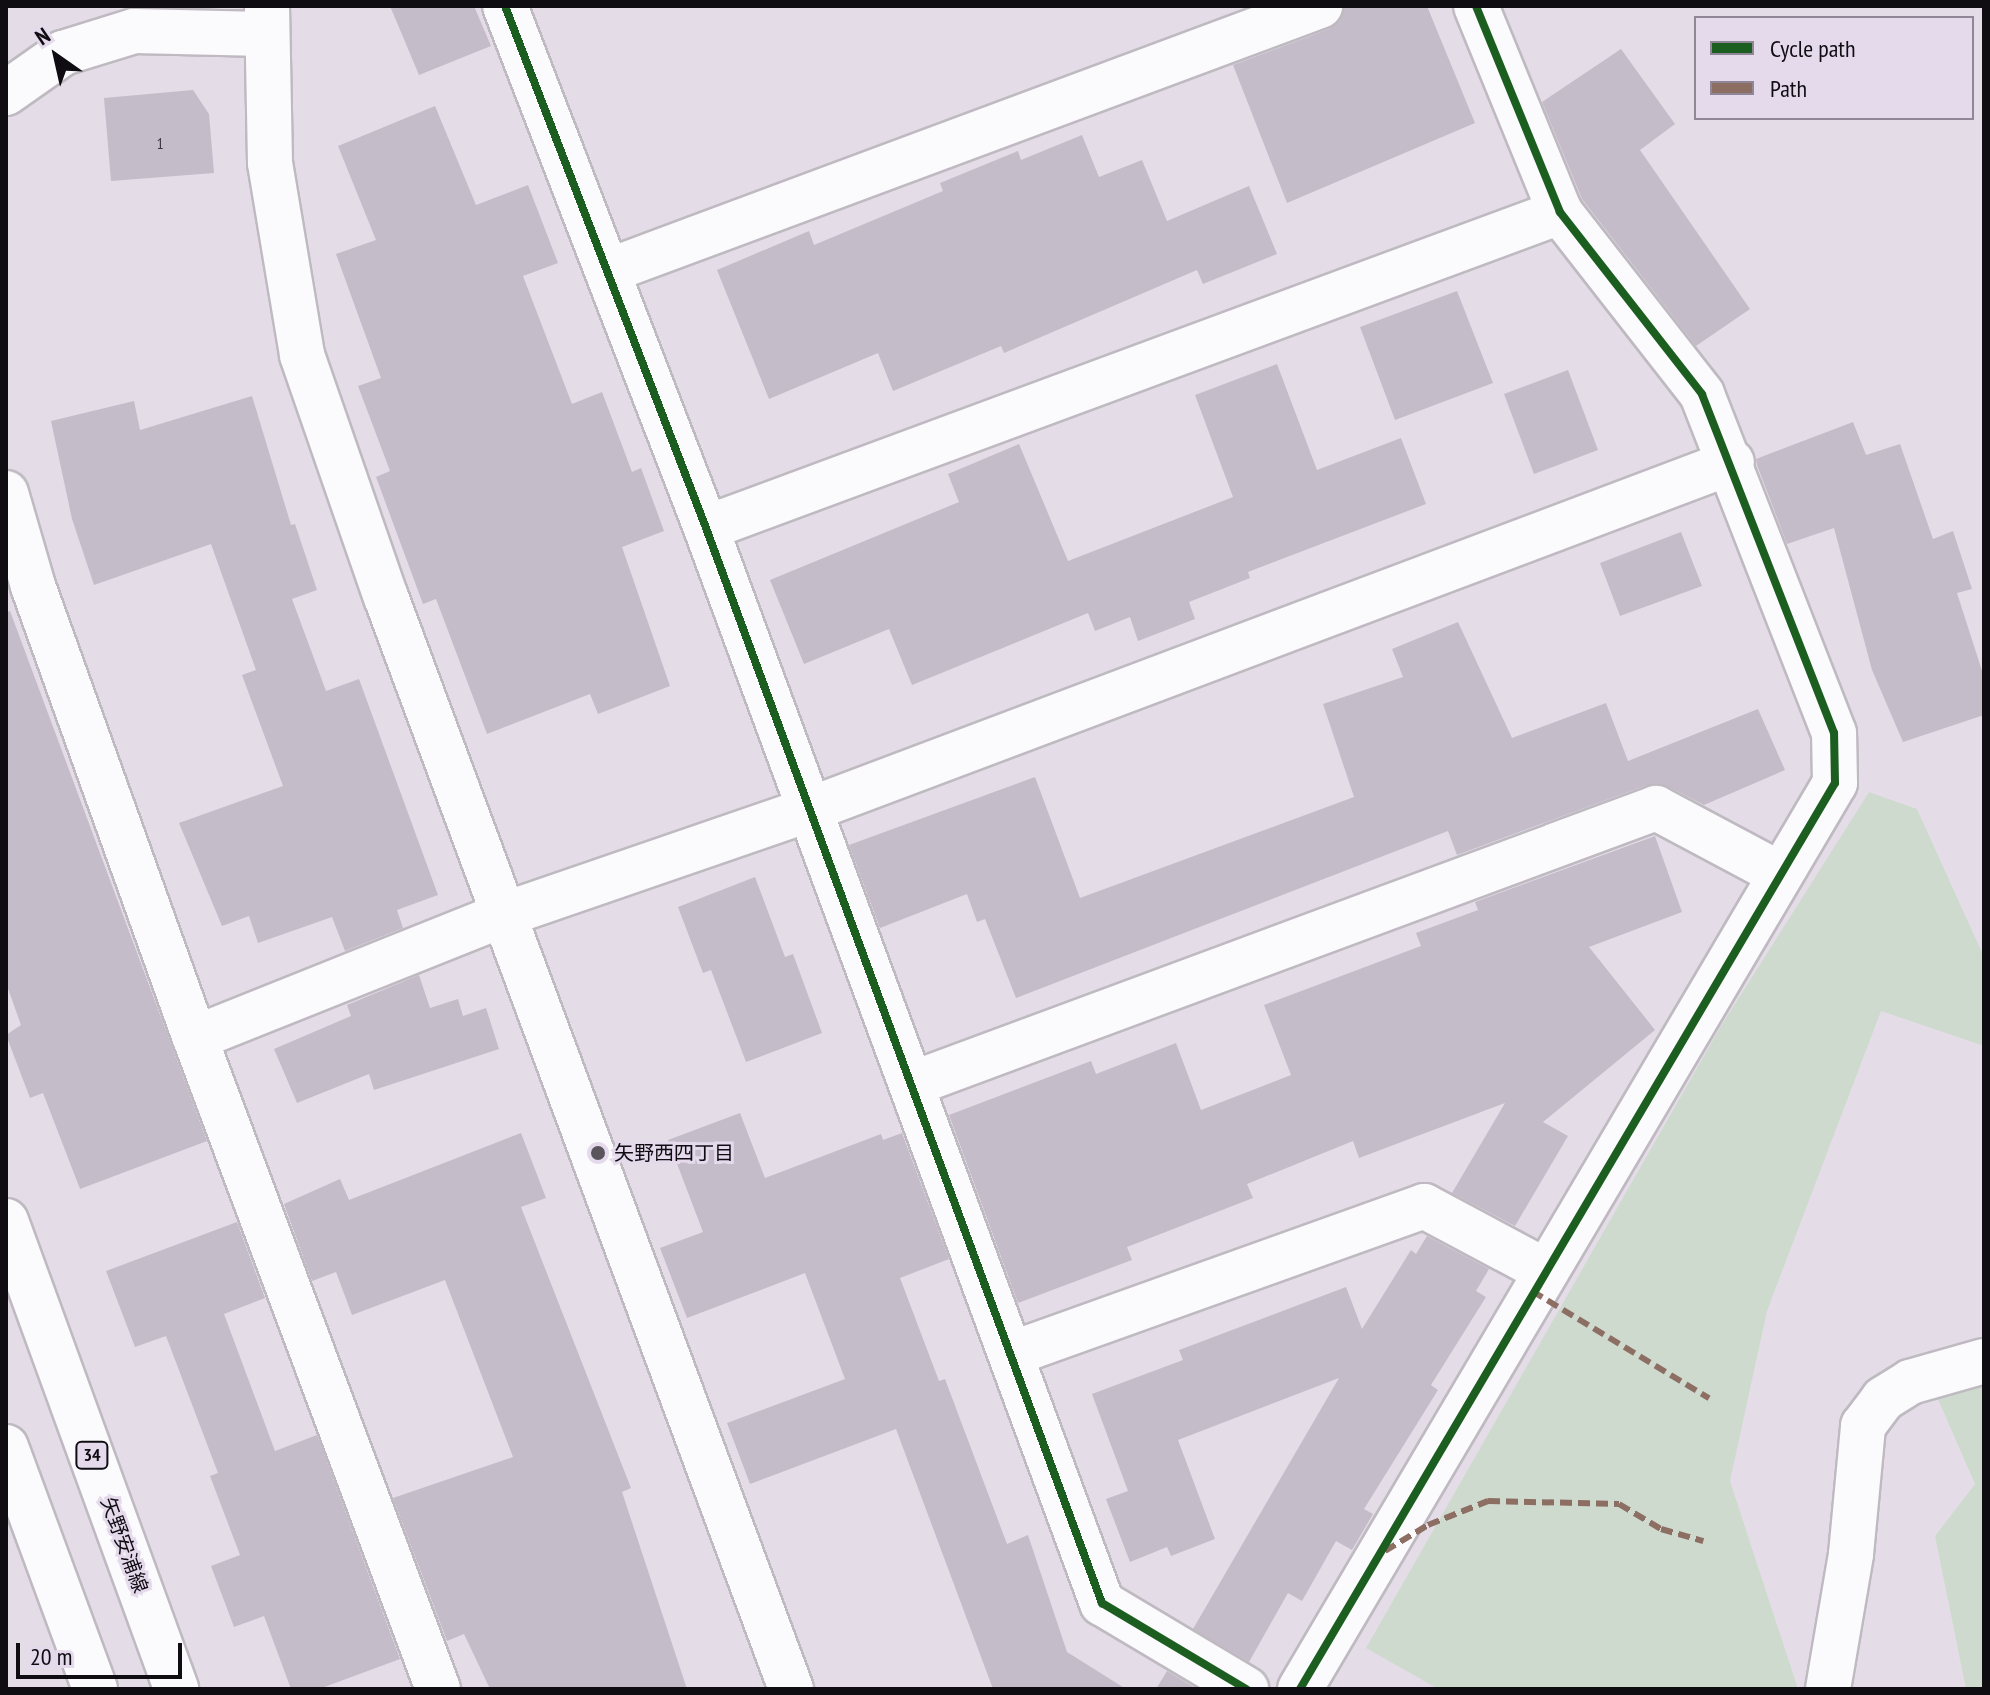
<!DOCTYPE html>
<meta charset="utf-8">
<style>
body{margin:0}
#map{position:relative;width:1990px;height:1695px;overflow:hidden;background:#e4dde8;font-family:"PT Sans Narrow","Noto Sans JP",sans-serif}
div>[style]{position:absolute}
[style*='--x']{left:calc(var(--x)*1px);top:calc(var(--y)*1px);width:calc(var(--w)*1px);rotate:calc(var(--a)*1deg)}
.green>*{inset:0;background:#cfdacf}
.building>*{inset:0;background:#c4bcc8}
.roads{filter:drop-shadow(2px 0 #bfb9c1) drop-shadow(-2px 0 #bfb9c1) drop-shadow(0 2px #bfb9c1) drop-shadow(0 -2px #bfb9c1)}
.minor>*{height:44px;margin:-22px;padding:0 22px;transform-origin:22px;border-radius:22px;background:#fbfafc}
.tertiary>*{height:44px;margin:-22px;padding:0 22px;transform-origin:22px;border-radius:22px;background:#fbfafc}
.primary>*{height:44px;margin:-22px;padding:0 22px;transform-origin:22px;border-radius:22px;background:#fbfafc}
.quiet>*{height:6px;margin-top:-3px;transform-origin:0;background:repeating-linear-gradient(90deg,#8d6e63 0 12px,transparent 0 18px)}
.cycleway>*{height:8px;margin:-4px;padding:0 4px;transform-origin:4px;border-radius:4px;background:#1b5e20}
.dots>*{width:22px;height:22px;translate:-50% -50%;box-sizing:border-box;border:4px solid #e5d9ec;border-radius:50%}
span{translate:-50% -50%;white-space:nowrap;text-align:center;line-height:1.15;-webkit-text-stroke:6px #e5d9ec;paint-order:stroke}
.number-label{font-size:16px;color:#3c3840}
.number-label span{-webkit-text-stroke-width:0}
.shield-label span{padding:2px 6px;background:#e5d9ec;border:2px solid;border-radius:6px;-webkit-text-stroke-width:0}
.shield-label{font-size:18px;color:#0f0c12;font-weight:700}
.poi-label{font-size:20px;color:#0f0c12}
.left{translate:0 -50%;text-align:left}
.street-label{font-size:20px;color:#0f0c12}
.frame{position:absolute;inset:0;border:8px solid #0f0c12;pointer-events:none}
.legend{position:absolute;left:1694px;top:16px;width:280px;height:104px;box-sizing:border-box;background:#e5d9ec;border:2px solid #8f8795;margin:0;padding:10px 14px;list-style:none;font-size:24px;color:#0f0c12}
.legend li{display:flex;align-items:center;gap:16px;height:40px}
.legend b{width:40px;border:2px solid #8f8795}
.north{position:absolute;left:16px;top:16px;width:80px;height:80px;-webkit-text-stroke:6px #e5d9ec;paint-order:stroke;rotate:326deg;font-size:22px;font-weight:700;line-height:32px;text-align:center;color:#0f0c12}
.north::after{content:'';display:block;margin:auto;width:28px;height:36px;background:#0f0c12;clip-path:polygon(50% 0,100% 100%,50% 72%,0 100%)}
.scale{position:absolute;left:16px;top:1643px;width:166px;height:36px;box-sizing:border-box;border:4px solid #0f0c12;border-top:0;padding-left:10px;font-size:24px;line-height:28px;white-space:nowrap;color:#0f0c12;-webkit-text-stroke:6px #e5d9ec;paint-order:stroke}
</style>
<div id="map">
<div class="green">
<i style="clip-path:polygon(1869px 792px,1917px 809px,1984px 957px,1984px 1046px,1881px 1011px,1767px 1311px,1730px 1481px,1798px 1689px,1438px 1689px,1366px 1648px,1721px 1026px)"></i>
<i style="clip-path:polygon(1984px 1386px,1984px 1689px,1966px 1689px,1935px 1536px,1975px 1484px,1937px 1397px)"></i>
</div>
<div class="building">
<i style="clip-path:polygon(390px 6px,474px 6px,491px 46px,419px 75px)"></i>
<i style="clip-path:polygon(1344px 6px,1427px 6px,1475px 123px,1287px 203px,1233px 65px,1329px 29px,1340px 21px)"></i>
<i style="clip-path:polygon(1621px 49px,1675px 124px,1640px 150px,1750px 309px,1696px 346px,1582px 199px,1542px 102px)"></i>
<i style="clip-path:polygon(193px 90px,209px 114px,214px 173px,111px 181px,104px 98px)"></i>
<i style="clip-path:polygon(435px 106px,476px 205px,528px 185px,558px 263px,523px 276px,572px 404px,602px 392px,632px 472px,641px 468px,664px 531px,622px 547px,670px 686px,598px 714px,590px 694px,487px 734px,436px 599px,423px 604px,376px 477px,390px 471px,358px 386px,381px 378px,336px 254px,376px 240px,338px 146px)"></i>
<i style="clip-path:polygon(1082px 135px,1099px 177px,1142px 160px,1167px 221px,1249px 186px,1277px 254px,1203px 284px,1197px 270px,1004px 353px,1001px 346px,893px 391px,878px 353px,769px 399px,717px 270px,809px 231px,814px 245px,943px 191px,940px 183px,1018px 151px,1021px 160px)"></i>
<i style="clip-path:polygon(1457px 291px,1493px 383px,1395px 420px,1360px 327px)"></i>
<i style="clip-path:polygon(1277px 364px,1317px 470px,1401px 438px,1426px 504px,1248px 572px,1250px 578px,1189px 602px,1195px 619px,1138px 641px,1130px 617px,1095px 631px,1088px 613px,912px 685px,889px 629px,804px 664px,770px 580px,959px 502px,948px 474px,1019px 444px,1068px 561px,1233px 497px,1195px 395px)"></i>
<i style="clip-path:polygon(1568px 370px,1598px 450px,1534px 474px,1504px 394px)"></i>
<i style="clip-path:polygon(252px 396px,291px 525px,295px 524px,317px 590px,292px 599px,326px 691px,359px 679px,438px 895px,397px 910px,403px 928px,345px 951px,332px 917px,258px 943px,249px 916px,222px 926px,179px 823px,283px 786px,242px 675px,256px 670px,211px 544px,94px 585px,72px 519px,51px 421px,134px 401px,140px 430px)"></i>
<i style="clip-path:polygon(1853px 422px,1866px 455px,1900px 444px,1933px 539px,1953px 531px,1972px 589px,1957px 593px,1984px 677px,1984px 715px,1903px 742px,1872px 670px,1834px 528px,1787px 544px,1757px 465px,1756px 459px)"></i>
<i style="clip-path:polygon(1681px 532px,1702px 586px,1620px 616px,1600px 563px)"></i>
<i style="clip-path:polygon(10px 611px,207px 1141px,80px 1189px,43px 1093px,30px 1098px,6px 1035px,21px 1025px,6px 983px,6px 612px)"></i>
<i style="clip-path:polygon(1458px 622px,1512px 738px,1606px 703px,1628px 761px,1758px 709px,1785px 770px,1704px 805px,1667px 786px,1647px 785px,1457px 855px,1448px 831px,1016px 998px,985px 919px,977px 922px,967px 894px,880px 928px,849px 845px,1035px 777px,1080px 898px,1354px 797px,1323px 704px,1403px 677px,1392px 649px)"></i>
<i style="clip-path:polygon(1655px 836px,1682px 912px,1589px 947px,1655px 1030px,1543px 1122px,1568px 1136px,1515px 1226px,1452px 1193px,1505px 1103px,1359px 1158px,1353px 1141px,1247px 1184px,1253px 1198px,1127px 1247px,1132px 1260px,1018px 1303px,949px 1115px,1091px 1061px,1096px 1074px,1176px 1043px,1201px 1110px,1291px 1075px,1264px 1005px,1421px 946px,1416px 933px,1478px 910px,1475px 902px)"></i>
<i style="clip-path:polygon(755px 877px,785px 957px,793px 954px,822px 1033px,746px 1062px,711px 970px,703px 973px,678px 907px)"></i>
<i style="clip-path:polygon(419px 975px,430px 1008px,458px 999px,463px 1016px,486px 1008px,499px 1049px,374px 1090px,369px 1074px,297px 1103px,274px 1049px,351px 1016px,347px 1005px)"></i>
<i style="clip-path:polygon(740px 1113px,765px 1178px,881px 1134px,883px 1140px,902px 1133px,949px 1259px,900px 1278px,939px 1381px,945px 1379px,1007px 1544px,1028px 1535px,1067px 1652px,1126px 1689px,993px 1689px,896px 1429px,750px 1484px,727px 1423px,845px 1379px,805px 1273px,687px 1318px,660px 1248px,703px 1232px,668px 1140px)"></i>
<i style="clip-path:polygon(521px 1133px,546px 1198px,521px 1207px,631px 1488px,622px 1492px,687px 1689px,490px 1689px,464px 1634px,447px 1641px,393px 1498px,513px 1457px,445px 1280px,352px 1315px,336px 1272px,312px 1281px,284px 1204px,340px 1179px,349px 1200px)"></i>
<i style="clip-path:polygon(237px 1222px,265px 1298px,224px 1314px,275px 1451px,317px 1435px,400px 1659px,319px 1689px,291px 1689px,264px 1616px,234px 1627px,211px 1566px,240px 1555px,210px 1476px,218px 1473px,166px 1336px,135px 1347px,106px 1271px)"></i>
<i style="clip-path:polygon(1427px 1236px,1489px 1269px,1476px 1291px,1486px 1297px,1431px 1385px,1438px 1390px,1364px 1509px,1373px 1514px,1352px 1550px,1336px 1541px,1302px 1601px,1288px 1593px,1249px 1662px,1193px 1629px,1339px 1378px,1178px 1440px,1215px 1539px,1171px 1556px,1167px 1547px,1130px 1562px,1106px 1499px,1128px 1491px,1092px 1394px,1183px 1360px,1179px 1350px,1346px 1287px,1362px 1329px,1411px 1250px,1416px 1254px)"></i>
<i style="clip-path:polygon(1167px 1671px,1197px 1689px,1156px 1689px)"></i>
</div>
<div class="roads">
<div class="minor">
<i style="--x:505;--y:6;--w:559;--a:68.94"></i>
<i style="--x:706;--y:528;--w:1146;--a:69.78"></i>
<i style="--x:1102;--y:1603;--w:168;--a:30.8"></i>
<i style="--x:6;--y:93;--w:70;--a:-35.1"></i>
<i style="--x:63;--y:53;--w:74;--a:-17.2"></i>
<i style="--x:134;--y:31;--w:130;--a:1.3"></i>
<i style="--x:608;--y:271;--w:760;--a:-20.41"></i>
<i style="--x:6;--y:493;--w:97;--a:73.8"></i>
<i style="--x:33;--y:586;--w:480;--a:70.3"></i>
<i style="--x:195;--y:1038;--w:695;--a:69.53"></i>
<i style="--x:706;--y:528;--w:911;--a:-20.31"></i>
<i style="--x:195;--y:1038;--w:332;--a:-21.8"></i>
<i style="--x:503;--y:915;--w:326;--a:-19"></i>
<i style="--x:811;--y:809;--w:984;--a:-20.64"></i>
<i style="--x:912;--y:1084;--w:794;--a:-20.35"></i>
<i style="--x:1656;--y:808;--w:140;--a:28"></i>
<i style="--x:1014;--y:1353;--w:436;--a:-19.7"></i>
<i style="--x:1424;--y:1206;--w:136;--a:28.1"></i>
<i style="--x:1300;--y:1689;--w:1052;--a:-59.44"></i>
<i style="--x:1835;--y:783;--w:50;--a:-91.1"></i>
<i style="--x:1834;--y:733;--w:364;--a:-111.3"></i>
<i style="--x:1702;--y:394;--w:231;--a:-128"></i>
<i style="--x:1560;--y:212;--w:222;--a:-112.2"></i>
<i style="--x:1828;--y:1689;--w:137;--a:-80.3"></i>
<i style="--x:1851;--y:1554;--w:129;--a:-84.6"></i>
<i style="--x:1863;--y:1426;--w:34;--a:-53"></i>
<i style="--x:1883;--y:1399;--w:32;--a:-32"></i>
<i style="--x:1910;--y:1382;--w:77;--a:-15.8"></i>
</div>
<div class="tertiary">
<i style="--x:267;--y:6;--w:157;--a:88.9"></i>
<i style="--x:270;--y:163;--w:195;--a:80.5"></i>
<i style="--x:302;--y:355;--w:256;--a:70.9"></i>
<i style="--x:386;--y:597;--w:1165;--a:69.65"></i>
</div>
<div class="primary">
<i style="--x:6;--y:1221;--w:498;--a:70"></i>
<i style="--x:6;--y:1447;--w:258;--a:69.8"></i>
</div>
</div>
<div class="quiet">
<i style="--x:1532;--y:1291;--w:207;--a:31.2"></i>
<i style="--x:1385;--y:1551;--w:50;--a:-31.2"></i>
<i style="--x:1428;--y:1525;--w:65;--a:-21.8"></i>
<i style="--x:1488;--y:1501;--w:131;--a:1.3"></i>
<i style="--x:1619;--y:1504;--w:49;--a:30.8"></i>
<i style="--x:1661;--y:1529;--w:44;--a:15.9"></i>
</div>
<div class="cycleway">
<i style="--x:505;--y:6;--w:559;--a:68.94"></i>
<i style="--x:706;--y:528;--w:1146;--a:69.78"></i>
<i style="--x:1102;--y:1603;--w:168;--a:30.8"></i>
<i style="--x:1300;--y:1689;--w:1052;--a:-59.44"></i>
<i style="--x:1835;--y:783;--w:50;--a:-91.1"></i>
<i style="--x:1834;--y:733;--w:364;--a:-111.3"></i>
<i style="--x:1702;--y:394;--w:231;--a:-128"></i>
<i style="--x:1560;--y:212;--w:222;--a:-112.2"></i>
</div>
<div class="dots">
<i style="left:598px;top:1153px;background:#5a555d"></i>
</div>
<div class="number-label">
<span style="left:160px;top:143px">1</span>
</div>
<div class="shield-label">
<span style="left:92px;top:1455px">34</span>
</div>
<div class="poi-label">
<span class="left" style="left:614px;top:1153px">矢野西四丁目</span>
</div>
<div class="street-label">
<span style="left:124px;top:1545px;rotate:70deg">矢野安浦線</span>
</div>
<div class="frame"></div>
<ul class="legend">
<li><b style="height:10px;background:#1b5e20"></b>Cycle path</li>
<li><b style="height:10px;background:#8d6e63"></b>Path</li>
</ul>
<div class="north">N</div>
<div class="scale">20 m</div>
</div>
